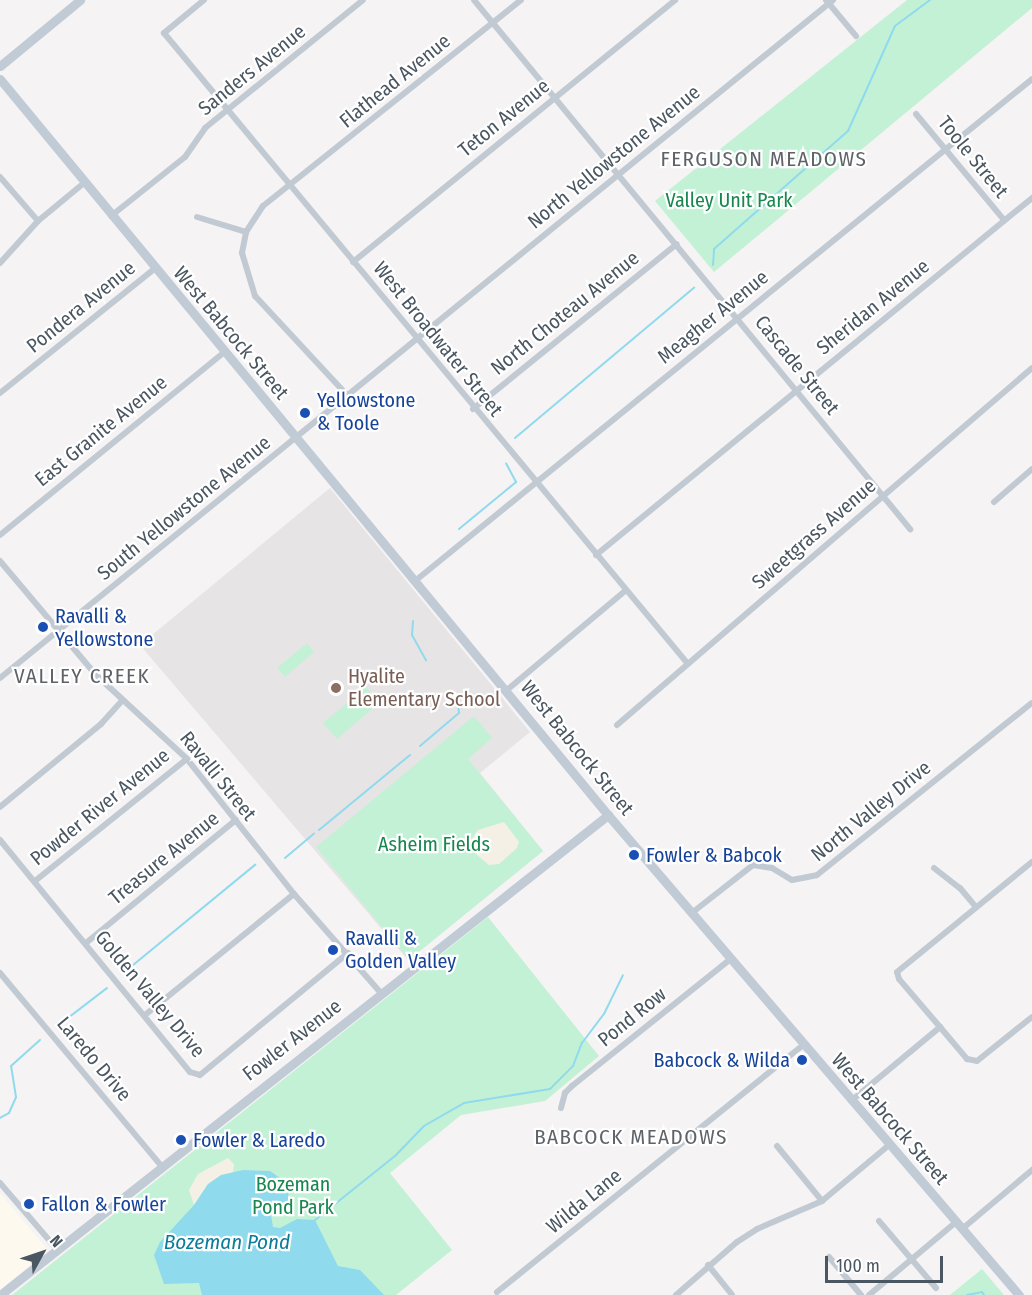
<!DOCTYPE html>
<style>
body{margin:0}
#map{position:relative;width:1032px;height:1295px;overflow:hidden;background:#f5f3f3;font-family:"Fira Sans Condensed",sans-serif}
div>[style]{position:absolute}
[style*='--x']{left:calc(var(--x)*1px);top:calc(var(--y)*1px);width:calc(var(--w)*1px);rotate:calc(var(--a)*1deg)}
.commercial>*{inset:0;background:#fdf9ef}
.education>*{inset:0;background:#e6e4e5}
.green>*{inset:0;background:#c3f1d5}
.sand>*{inset:0;background:#f5f0e5}
.water>*{inset:0;background:#90daee}
.stream>*{height:2px;margin:-1px;padding:0 1px;transform-origin:1px;border-radius:1px;background:#90daee}
.street>*{height:6px;margin:-3px;padding:0 3px;transform-origin:3px;border-radius:3px;background:#c1cad2}
.secondary>*{height:9px;margin:-4.5px;padding:0 4.5px;transform-origin:4.5px;border-radius:4.5px;background:#c1cbd6}
.dots>*{width:16px;height:16px;translate:-50% -50%;box-sizing:border-box;border:3px solid #fff;border-radius:50%}
span{translate:-50% -50%;white-space:nowrap;text-align:center;line-height:1.15;-webkit-text-stroke:4.5px #fff;paint-order:stroke}
.street-label{font-size:20px;color:#4a5661}
.park-label{font-size:20px;color:#17864f}
.transit-label{font-size:20px;color:#164399}
.left{translate:0 -50%;text-align:left}
.right{translate:-100% -50%;text-align:right}
.education-label{font-size:20px;color:#785e54}
.neighbourhood-label{font-size:21px;color:#5f6368;letter-spacing:1.5px}
.water-label{font-size:21px;color:#0c7c9b;font-style:italic}
.north{position:absolute;left:12px;top:1223px;width:60px;height:60px;-webkit-text-stroke:4px #fff;paint-order:stroke;rotate:50deg;font-size:16px;font-weight:700;line-height:24px;text-align:center;color:#4a5661}
.north::after{content:'';display:block;margin:auto;width:21px;height:27px;background:#4a5661;clip-path:polygon(50% 0,100% 100%,50% 72%,0 100%)}
.scale{position:absolute;left:825px;top:1256px;width:118px;height:27px;box-sizing:border-box;border:3px solid #4a5661;border-top:0;padding-left:8px;font-size:18px;line-height:21px;white-space:nowrap;color:#4a5661;-webkit-text-stroke:4px #fff;paint-order:stroke}
</style>
<div id="map">
<div class="commercial">
<i style="clip-path:polygon(0 1193px,48px 1250px,0 1290px)"></i>
</div>
<div class="education">
<i style="clip-path:polygon(330px 488px,530px 732px,480px 773px,543px 851px,408px 960px,140px 645px)"></i>
</div>
<div class="green">
<i style="clip-path:polygon(907px 0,1032px 0,1032px 8px,714px 272px,655px 201px)"></i>
<i style="clip-path:polygon(307px 643px,314px 652px,285px 677px,277px 668px)"></i>
<i style="clip-path:polygon(366px 687px,379px 703px,337px 739px,323px 723px)"></i>
<i style="clip-path:polygon(474px 716px,492px 738px,468px 759px,543px 851px,409px 960px,316px 847px)"></i>
<i style="clip-path:polygon(488px 917px,599px 1056px,545px 1101px,461px 1115px,390px 1173px,452px 1250px,396px 1295px,12px 1295px)"></i>
<i style="clip-path:polygon(982px 1269px,1004px 1295px,950px 1295px)"></i>
</div>
<div class="sand">
<i style="clip-path:polygon(504px 822px,519px 842px,517px 848px,499px 864px,489px 865px,477px 855px,472px 839px,478px 830px)"></i>
<i style="clip-path:polygon(228px 1158px,234px 1164px,233px 1172px,208px 1184px,194px 1205px,189px 1190px,198px 1174px)"></i>
</div>
<div class="water">
<i style="clip-path:polygon(243px 1170px,270px 1171px,283px 1180px,288px 1191px,289px 1200px,270px 1208px,273px 1227px,280px 1228px,297px 1219px,315px 1220px,338px 1266px,360px 1270px,384px 1295px,202px 1295px,199px 1283px,164px 1284px,154px 1255px,160px 1242px,194px 1205px,208px 1184px,221px 1175px)"></i>
</div>
<div class="stream">
<i style="--x:713;--y:265;--w:16;--a:-86"></i>
<i style="--x:714;--y:249;--w:179;--a:-41.4"></i>
<i style="--x:848;--y:131;--w:115;--a:-65.9"></i>
<i style="--x:895;--y:26;--w:44;--a:-36.6"></i>
<i style="--x:515;--y:438;--w:234;--a:-40"></i>
<i style="--x:459;--y:529;--w:74;--a:-39.5"></i>
<i style="--x:516;--y:482;--w:21;--a:-118"></i>
<i style="--x:413;--y:621;--w:14;--a:94"></i>
<i style="--x:412;--y:635;--w:29;--a:61"></i>
<i style="--x:420;--y:746;--w:51;--a:-40.2"></i>
<i style="--x:459;--y:713;--w:9;--a:-96"></i>
<i style="--x:319;--y:830;--w:118;--a:-39.5"></i>
<i style="--x:285;--y:858;--w:38;--a:-40"></i>
<i style="--x:127;--y:970;--w:166;--a:-39.4"></i>
<i style="--x:64;--y:1021;--w:54;--a:-37.5"></i>
<i style="--x:0;--y:1118;--w:10;--a:-29"></i>
<i style="--x:9;--y:1113;--w:17;--a:-66"></i>
<i style="--x:16;--y:1097;--w:31;--a:-99"></i>
<i style="--x:11;--y:1066;--w:39;--a:-42"></i>
<i style="--x:315;--y:1220;--w:104;--a:-38.7"></i>
<i style="--x:396;--y:1155;--w:40;--a:-46"></i>
<i style="--x:424;--y:1126;--w:46;--a:-29.9"></i>
<i style="--x:464;--y:1103;--w:87;--a:-9.2"></i>
<i style="--x:550;--y:1089;--w:33;--a:-45"></i>
<i style="--x:573;--y:1066;--w:25;--a:-69"></i>
<i style="--x:582;--y:1043;--w:36;--a:-53"></i>
<i style="--x:604;--y:1014;--w:43;--a:-64"></i>
<i style="--x:967;--y:1295;--w:15;--a:-11"></i>
<i style="--x:982;--y:1292;--w:4;--a:56"></i>
</div>
<div class="street">
<i style="--x:204;--y:0;--w:52;--a:140.5"></i>
<i style="--x:164;--y:33;--w:820;--a:50.29"></i>
<i style="--x:474;--y:0;--w:686;--a:50.5"></i>
<i style="--x:826;--y:0;--w:47;--a:50.2"></i>
<i style="--x:916;--y:114;--w:138;--a:50.3"></i>
<i style="--x:0;--y:177;--w:58;--a:49.2"></i>
<i style="--x:111;--y:216;--w:95;--a:-38.6"></i>
<i style="--x:185;--y:157;--w:35;--a:-55"></i>
<i style="--x:205;--y:128;--w:203;--a:-39"></i>
<i style="--x:197;--y:217;--w:51;--a:17"></i>
<i style="--x:353;--y:262;--w:415;--a:-39.1"></i>
<i style="--x:0;--y:263;--w:57;--a:-47.9"></i>
<i style="--x:38;--y:221;--w:60;--a:-39.6"></i>
<i style="--x:0;--y:393;--w:198;--a:-38.8"></i>
<i style="--x:347;--y:395;--w:135;--a:-132.9"></i>
<i style="--x:255;--y:296;--w:45;--a:-106.8"></i>
<i style="--x:242;--y:253;--w:21;--a:-79"></i>
<i style="--x:246;--y:232;--w:31;--a:-57"></i>
<i style="--x:263;--y:206;--w:330;--a:-38.6"></i>
<i style="--x:473;--y:409;--w:262;--a:-39"></i>
<i style="--x:994;--y:502;--w:50;--a:-41"></i>
<i style="--x:0;--y:535;--w:288;--a:-39.2"></i>
<i style="--x:596;--y:555;--w:564;--a:-39.31"></i>
<i style="--x:0;--y:561;--w:148;--a:49.9"></i>
<i style="--x:95;--y:674;--w:125;--a:42.7"></i>
<i style="--x:187;--y:759;--w:172;--a:51.6"></i>
<i style="--x:294;--y:894;--w:132;--a:48.7"></i>
<i style="--x:415;--y:581;--w:795;--a:-39.13"></i>
<i style="--x:0;--y:678;--w:1074;--a:-39.14"></i>
<i style="--x:507;--y:690;--w:154;--a:-40"></i>
<i style="--x:617;--y:725;--w:547;--a:-40.7"></i>
<i style="--x:0;--y:807;--w:131;--a:-39.4"></i>
<i style="--x:101;--y:724;--w:30;--a:-48"></i>
<i style="--x:0;--y:840;--w:300;--a:50.7"></i>
<i style="--x:190;--y:1072;--w:10;--a:17"></i>
<i style="--x:200;--y:1075;--w:192;--a:-39.5"></i>
<i style="--x:934;--y:868;--w:33;--a:38"></i>
<i style="--x:960;--y:888;--w:25;--a:50"></i>
<i style="--x:35;--y:881;--w:195;--a:-38.8"></i>
<i style="--x:693;--y:912;--w:76;--a:-38.1"></i>
<i style="--x:753;--y:865;--w:19;--a:9"></i>
<i style="--x:772;--y:868;--w:23;--a:31"></i>
<i style="--x:792;--y:880;--w:25;--a:-11"></i>
<i style="--x:817;--y:875;--w:275;--a:-38.7"></i>
<i style="--x:86;--y:943;--w:194;--a:-39.4"></i>
<i style="--x:0;--y:973;--w:253;--a:50.1"></i>
<i style="--x:145;--y:1015;--w:192;--a:-39.1"></i>
<i style="--x:940;--y:1027;--w:42;--a:49.8"></i>
<i style="--x:967;--y:1059;--w:10;--a:11"></i>
<i style="--x:977;--y:1061;--w:70;--a:-38.7"></i>
<i style="--x:851;--y:1101;--w:116;--a:-39.7"></i>
<i style="--x:940;--y:1027;--w:63;--a:-130.5"></i>
<i style="--x:899;--y:979;--w:7;--a:-106"></i>
<i style="--x:897;--y:972;--w:174;--a:-39.2"></i>
<i style="--x:561;--y:1108;--w:16;--a:-75"></i>
<i style="--x:565;--y:1093;--w:10;--a:-45"></i>
<i style="--x:572;--y:1086;--w:205;--a:-38.7"></i>
<i style="--x:777;--y:1146;--w:71;--a:50.7"></i>
<i style="--x:0;--y:1183;--w:86;--a:49.3"></i>
<i style="--x:879;--y:1221;--w:88;--a:49.6"></i>
<i style="--x:962;--y:1229;--w:92;--a:-40.1"></i>
<i style="--x:829;--y:1257;--w:50;--a:49.9"></i>
<i style="--x:708;--y:1265;--w:38;--a:51"></i>
<i style="--x:497;--y:1292;--w:393;--a:-38.9"></i>
<i style="--x:676;--y:1295;--w:81;--a:-41"></i>
<i style="--x:737;--y:1242;--w:24;--a:-33"></i>
<i style="--x:757;--y:1229;--w:71;--a:-23.3"></i>
<i style="--x:822;--y:1201;--w:87;--a:-39.9"></i>
<i style="--x:869;--y:1295;--w:114;--a:-40"></i>
</div>
<div class="secondary">
<i style="--x:0;--y:66;--w:104;--a:-39.5"></i>
<i style="--x:0;--y:79;--w:955;--a:50.44"></i>
<i style="--x:608;--y:815;--w:632;--a:49.43"></i>
<i style="--x:0;--y:1295;--w:775;--a:-38.29"></i>
</div>
<div class="dots">
<i style="left:305px;top:413px;background:#1a4fb4"></i>
<i style="left:43px;top:627px;background:#1a4fb4"></i>
<i style="left:336px;top:688px;background:#8d6e63"></i>
<i style="left:634px;top:855px;background:#1a4fb4"></i>
<i style="left:333px;top:950px;background:#1a4fb4"></i>
<i style="left:802px;top:1060px;background:#1a4fb4"></i>
<i style="left:181px;top:1140px;background:#1a4fb4"></i>
<i style="left:29px;top:1204px;background:#1a4fb4"></i>
</div>
<div class="street-label">
<span style="left:252px;top:70px;rotate:-39deg">Sanders Avenue</span>
<span style="left:395px;top:81px;rotate:-39deg">Flathead Avenue</span>
<span style="left:504px;top:118px;rotate:-39deg">Teton Avenue</span>
<span style="left:614px;top:157px;rotate:-39deg">North Yellowstone Avenue</span>
<span style="left:973px;top:157px;rotate:51deg">Toole Street</span>
<span style="left:81px;top:307px;rotate:-39deg">Pondera Avenue</span>
<span style="left:873px;top:307px;rotate:-39deg">Sheridan Avenue</span>
<span style="left:565px;top:313px;rotate:-39deg">North Choteau Avenue</span>
<span style="left:713px;top:317px;rotate:-39deg">Meagher Avenue</span>
<span style="left:231px;top:333px;rotate:50deg">West Babcock Street</span>
<span style="left:438px;top:339px;rotate:51deg">West Broadwater Street</span>
<span style="left:797px;top:365px;rotate:51deg">Cascade Street</span>
<span style="left:101px;top:431px;rotate:-39deg">East Granite Avenue</span>
<span style="left:184px;top:508px;rotate:-39deg">South Yellowstone Avenue</span>
<span style="left:814px;top:534px;rotate:-41deg">Sweetgrass Avenue</span>
<span style="left:577px;top:748px;rotate:51deg">West Babcock Street</span>
<span style="left:218px;top:776px;rotate:51deg">Ravalli Street</span>
<span style="left:100px;top:807px;rotate:-39deg">Powder River Avenue</span>
<span style="left:871px;top:811px;rotate:-39deg">North Valley Drive</span>
<span style="left:164px;top:858px;rotate:-39deg">Treasure Avenue</span>
<span style="left:150px;top:994px;rotate:50deg">Golden Valley Drive</span>
<span style="left:632px;top:1017px;rotate:-39deg">Pond Row</span>
<span style="left:292px;top:1040px;rotate:-38deg">Fowler Avenue</span>
<span style="left:94px;top:1059px;rotate:50deg">Laredo Drive</span>
<span style="left:890px;top:1119px;rotate:49deg">West Babcock Street</span>
<span style="left:584px;top:1201px;rotate:-39deg">Wilda Lane</span>
</div>
<div class="park-label">
<span style="left:729px;top:200px">Valley Unit Park</span>
<span style="left:434px;top:844px">Asheim Fields</span>
<span style="left:293px;top:1196px">Bozeman<br>Pond Park</span>
</div>
<div class="transit-label">
<span class="left" style="left:317px;top:412px">Yellowstone<br>&amp; Toole</span>
<span class="left" style="left:55px;top:628px">Ravalli &amp;<br>Yellowstone</span>
<span class="left" style="left:646px;top:855px">Fowler &amp; Babcok</span>
<span class="left" style="left:345px;top:950px">Ravalli &amp;<br>Golden Valley</span>
<span class="right" style="left:790px;top:1060px">Babcock &amp; Wilda</span>
<span class="left" style="left:193px;top:1140px">Fowler &amp; Laredo</span>
<span class="left" style="left:41px;top:1204px">Fallon &amp; Fowler</span>
</div>
<div class="education-label">
<span class="left" style="left:348px;top:688px">Hyalite<br>Elementary School</span>
</div>
<div class="neighbourhood-label">
<span style="left:764px;top:159px">FERGUSON MEADOWS</span>
<span style="left:82px;top:676px">VALLEY CREEK</span>
<span style="left:631px;top:1137px">BABCOCK MEADOWS</span>
</div>
<div class="water-label">
<span style="left:227px;top:1242px">Bozeman Pond</span>
</div>
<div class="north">N</div>
<div class="scale">100 m</div>
</div>
